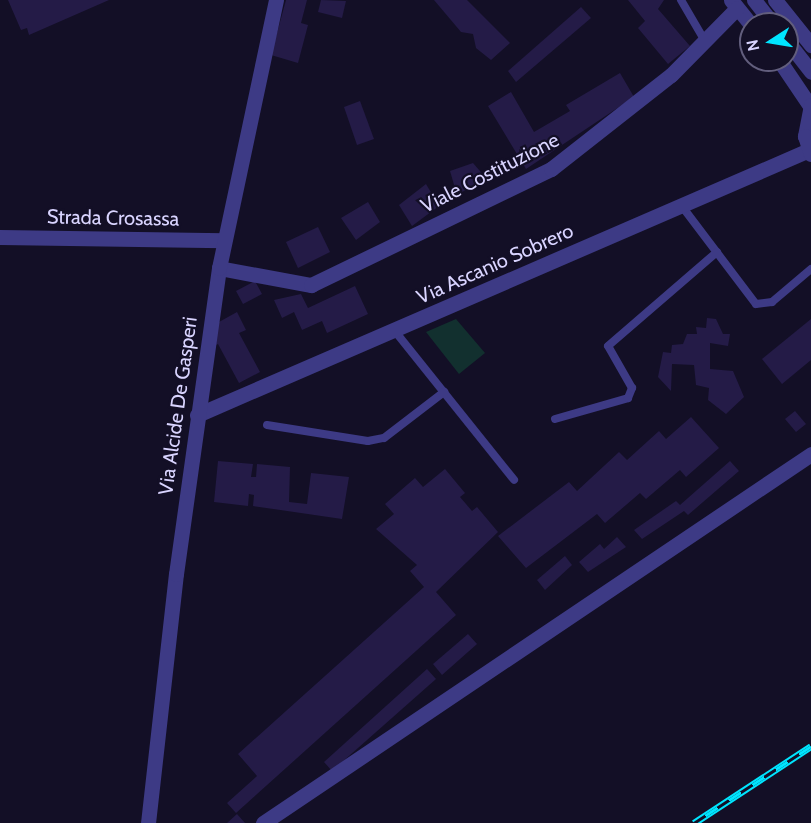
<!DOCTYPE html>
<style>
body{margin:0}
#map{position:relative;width:811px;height:823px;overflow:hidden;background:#130f26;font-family:Cabin,sans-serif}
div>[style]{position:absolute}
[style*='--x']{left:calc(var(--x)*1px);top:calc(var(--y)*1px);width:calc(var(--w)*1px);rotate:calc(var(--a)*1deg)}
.green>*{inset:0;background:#12302f}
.building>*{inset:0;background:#241b47}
.service>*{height:8px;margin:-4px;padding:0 4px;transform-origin:4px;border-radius:4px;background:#3d3a85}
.minor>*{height:15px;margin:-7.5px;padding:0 7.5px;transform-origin:7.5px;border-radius:7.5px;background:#3d3a85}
.tertiary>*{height:15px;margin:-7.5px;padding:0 7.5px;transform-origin:7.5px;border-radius:7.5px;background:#3d3a85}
.rail>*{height:7px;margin-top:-3.5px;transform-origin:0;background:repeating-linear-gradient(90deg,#130f26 0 14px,#00e5ff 0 28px);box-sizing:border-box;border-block:2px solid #00e5ff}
span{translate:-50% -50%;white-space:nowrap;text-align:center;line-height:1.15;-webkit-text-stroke:4.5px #130f26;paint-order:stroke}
.street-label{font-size:20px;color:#d9d4ff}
.north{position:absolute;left:739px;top:12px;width:60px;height:60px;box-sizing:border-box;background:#130f26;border:2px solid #625e7d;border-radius:50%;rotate:258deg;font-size:16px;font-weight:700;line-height:24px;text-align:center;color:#d9d4ff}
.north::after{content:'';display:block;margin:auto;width:21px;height:27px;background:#00e5ff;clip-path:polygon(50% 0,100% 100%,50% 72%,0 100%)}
</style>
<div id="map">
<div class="green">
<i style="clip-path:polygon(456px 319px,485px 353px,459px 374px,426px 332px)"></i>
</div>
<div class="building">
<i style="clip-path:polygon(8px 0,109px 0,29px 35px,27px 28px,21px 30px)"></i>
<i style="clip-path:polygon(286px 0,307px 0,301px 23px,308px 25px,298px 63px,271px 55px)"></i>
<i style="clip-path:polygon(321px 0,346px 1px,342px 18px,318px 12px)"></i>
<i style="clip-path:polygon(434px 0,467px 0,510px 43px,491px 60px,476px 48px,473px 34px,461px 32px)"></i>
<i style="clip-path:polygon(628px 0,664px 0,658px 9px,690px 46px,668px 64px,638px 28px,645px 21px)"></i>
<i style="clip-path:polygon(581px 7px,591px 18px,516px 82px,508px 71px)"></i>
<i style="clip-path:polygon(620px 73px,634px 97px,526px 169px,488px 106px,511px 92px,534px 132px,570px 111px,566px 105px)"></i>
<i style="clip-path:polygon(360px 101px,374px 139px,357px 145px,344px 107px)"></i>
<i style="clip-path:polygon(473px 163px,486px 178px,457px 195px,450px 171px)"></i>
<i style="clip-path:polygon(426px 184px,439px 206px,412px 226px,399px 205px)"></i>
<i style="clip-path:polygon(368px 202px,380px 222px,356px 240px,341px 218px)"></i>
<i style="clip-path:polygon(318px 227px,330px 252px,298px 268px,286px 242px)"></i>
<i style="clip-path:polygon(255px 281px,262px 294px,243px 304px,236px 291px)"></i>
<i style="clip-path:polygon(355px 286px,368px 314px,327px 333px,322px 321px,302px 330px,294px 312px,282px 318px,274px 300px,301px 294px,308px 308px)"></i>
<i style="clip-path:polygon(237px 312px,246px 330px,239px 333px,260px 372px,239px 383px,218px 344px,214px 346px,219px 322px)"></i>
<i style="clip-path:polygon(707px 318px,716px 319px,723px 334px,730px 334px,728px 346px,710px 343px,710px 369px,733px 371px,744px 397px,726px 414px,708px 400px,709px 388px,696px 385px,694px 365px,672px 364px,671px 391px,658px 377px,663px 352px,671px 353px,672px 345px,683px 344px,687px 334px,697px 334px,696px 327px,706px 328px)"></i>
<i style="clip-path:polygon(811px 319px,811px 360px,782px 384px,762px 359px)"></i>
<i style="clip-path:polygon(795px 411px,806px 424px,796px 432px,785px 419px)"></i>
<i style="clip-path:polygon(691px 417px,719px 448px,686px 477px,680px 470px,646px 499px,640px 493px,605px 523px,597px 514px,526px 568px,498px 536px,569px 482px,577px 491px,619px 452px,627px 460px,659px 431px,666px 439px)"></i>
<i style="clip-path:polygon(218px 461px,253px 464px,251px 477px,256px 477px,257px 464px,290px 467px,289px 502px,307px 504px,311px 473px,349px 477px,342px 519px,253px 506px,254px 495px,249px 494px,248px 506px,214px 502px)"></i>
<i style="clip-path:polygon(730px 461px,739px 471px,688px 515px,684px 511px,642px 539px,634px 530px,676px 501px,680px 505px)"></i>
<i style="clip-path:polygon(445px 469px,465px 493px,460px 497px,472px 511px,477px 507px,498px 532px,436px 592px,456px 615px,236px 813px,227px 803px,257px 776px,238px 754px,424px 587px,410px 571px,417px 565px,376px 529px,394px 514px,385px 504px,415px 478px,423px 487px)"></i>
<i style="clip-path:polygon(617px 537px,626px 547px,588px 572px,579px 562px,600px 544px,604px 549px)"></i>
<i style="clip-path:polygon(565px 556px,572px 565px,545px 590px,537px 580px)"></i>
<i style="clip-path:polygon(468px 634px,477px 644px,442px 675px,433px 664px)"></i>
<i style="clip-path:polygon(427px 669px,436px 679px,332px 771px,324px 762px)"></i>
<i style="clip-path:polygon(237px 814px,245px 823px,227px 823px)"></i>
</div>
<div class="service">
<i style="--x:681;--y:0;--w:48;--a:59.7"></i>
<i style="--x:681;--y:205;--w:124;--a:52.9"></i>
<i style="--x:756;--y:304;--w:16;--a:-7"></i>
<i style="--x:772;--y:302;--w:51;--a:-40.2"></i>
<i style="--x:394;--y:330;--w:192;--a:51.3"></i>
<i style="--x:555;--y:419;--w:76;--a:-16"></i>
<i style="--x:628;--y:398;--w:11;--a:-68"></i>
<i style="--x:632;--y:388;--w:48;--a:-119.7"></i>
<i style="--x:608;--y:346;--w:144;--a:-40.8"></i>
<i style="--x:267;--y:425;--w:102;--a:9"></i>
<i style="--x:368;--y:441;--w:16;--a:-11"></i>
<i style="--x:384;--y:438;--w:76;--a:-37.5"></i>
</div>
<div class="minor">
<i style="--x:731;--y:0;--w:32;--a:51"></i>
<i style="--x:775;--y:0;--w:58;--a:51.3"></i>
<i style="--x:779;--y:60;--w:55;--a:56"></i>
<i style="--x:0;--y:237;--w:224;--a:0.8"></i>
<i style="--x:219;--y:268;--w:94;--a:10.5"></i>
<i style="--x:311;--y:285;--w:267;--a:-25.8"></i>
<i style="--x:551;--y:169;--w:152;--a:-38.1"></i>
<i style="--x:671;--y:75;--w:94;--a:-45.4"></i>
<i style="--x:197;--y:415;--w:667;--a:-23.41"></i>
<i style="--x:148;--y:823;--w:251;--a:-83.6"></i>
<i style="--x:176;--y:574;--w:309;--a:-82"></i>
<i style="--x:219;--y:268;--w:274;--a:-78"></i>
<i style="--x:263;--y:823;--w:661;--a:-33.95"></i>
</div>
<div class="tertiary">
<i style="--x:754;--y:0;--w:31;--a:52"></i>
<i style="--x:787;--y:41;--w:39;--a:52"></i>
<i style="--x:811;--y:105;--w:32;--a:101"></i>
<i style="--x:805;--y:136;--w:19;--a:72"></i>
</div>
<div class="rail">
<i style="--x:694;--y:823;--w:140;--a:-33.3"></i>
</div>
<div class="street-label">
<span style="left:490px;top:173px;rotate:-27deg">Viale Costituzione</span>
<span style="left:113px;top:218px;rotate:1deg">Strada Crosassa</span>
<span style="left:495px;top:264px;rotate:-24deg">Via Ascanio Sobrero</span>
<span style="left:178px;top:406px;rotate:-82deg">Via Alcide De Gasperi</span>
</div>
<div class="north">N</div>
</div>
